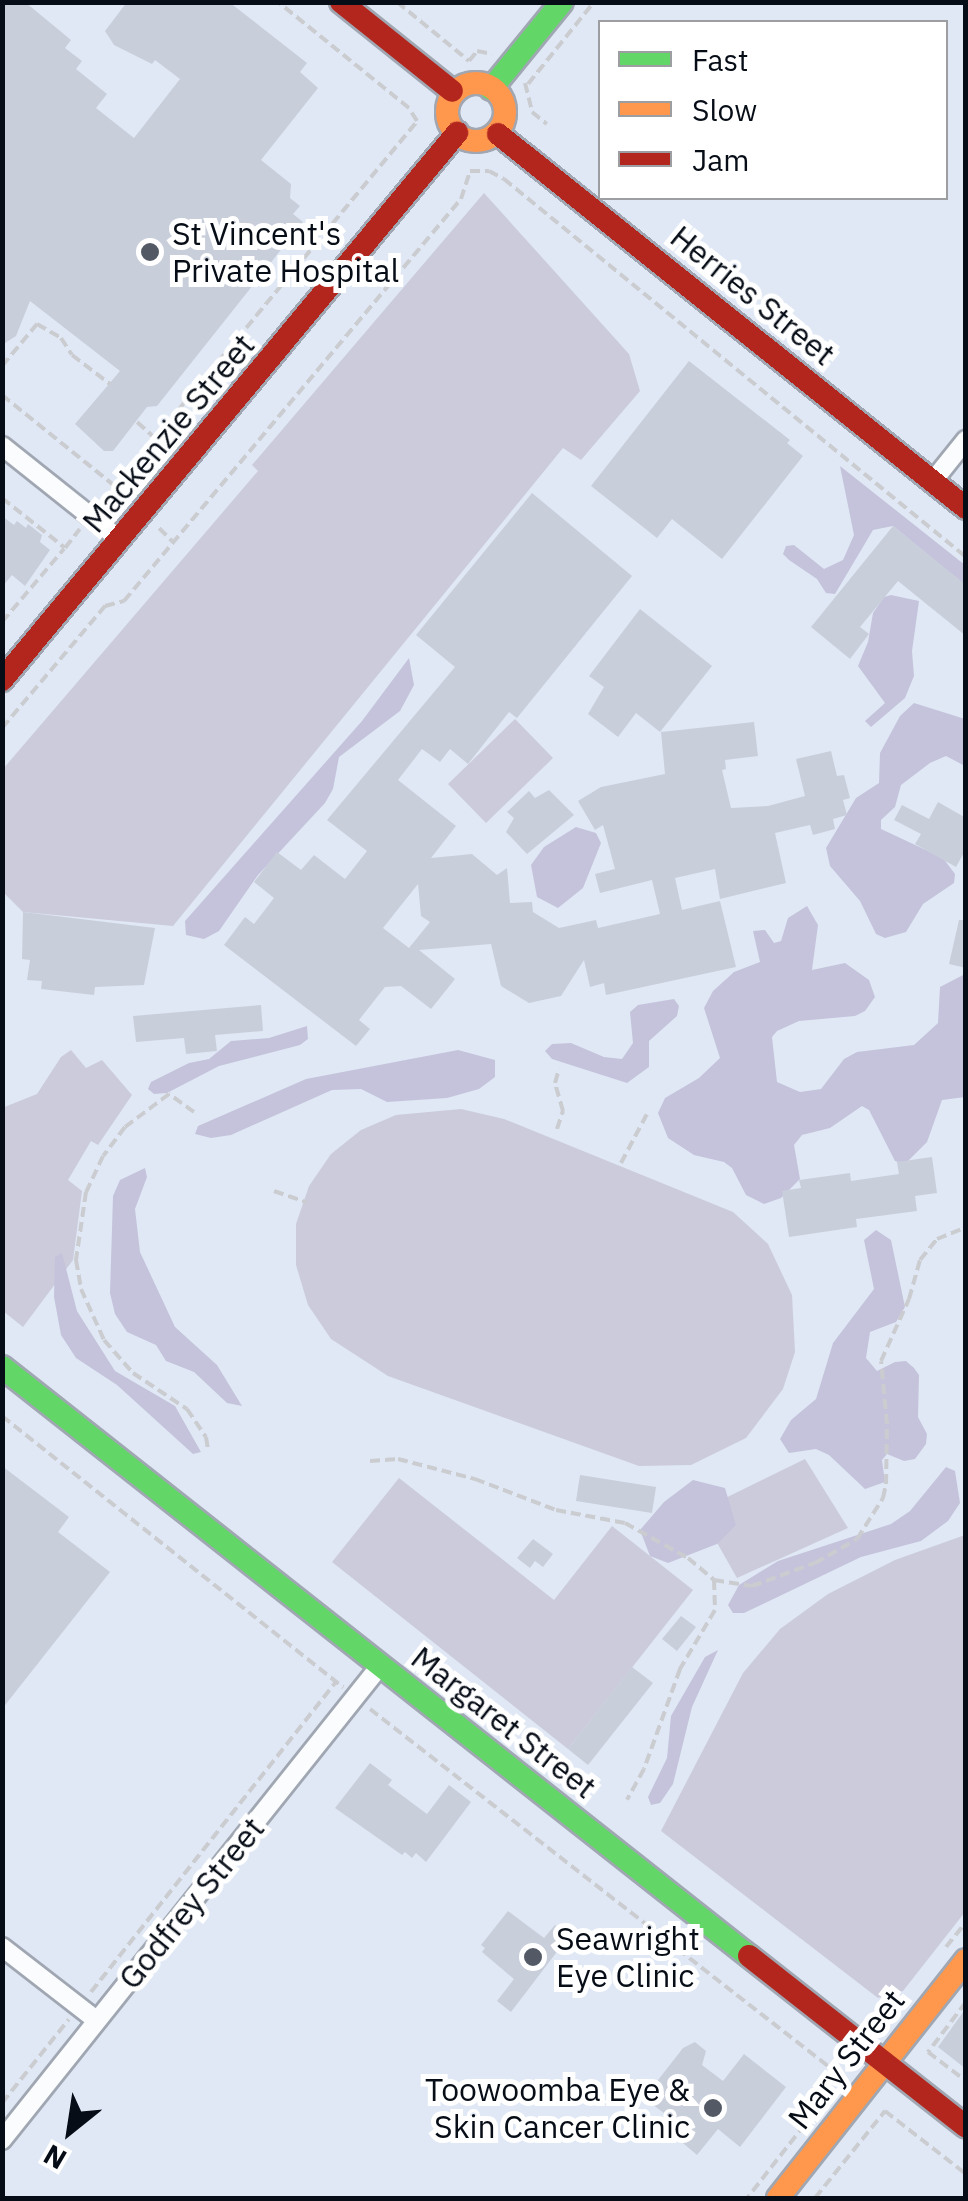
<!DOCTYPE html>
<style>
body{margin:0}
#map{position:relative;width:968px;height:2201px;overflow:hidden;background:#e0e8f5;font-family:"IBM Plex Sans",sans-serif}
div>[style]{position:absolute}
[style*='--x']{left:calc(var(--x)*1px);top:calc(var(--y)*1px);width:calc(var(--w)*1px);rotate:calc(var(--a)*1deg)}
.green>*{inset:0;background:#cbcbdc}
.forest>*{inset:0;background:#c4c3db}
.building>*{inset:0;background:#c9cedb}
.path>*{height:4px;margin-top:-2px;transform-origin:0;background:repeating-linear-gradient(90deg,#caccd0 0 10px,transparent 0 15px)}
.roads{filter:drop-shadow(2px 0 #a0a7b2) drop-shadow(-2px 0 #a0a7b2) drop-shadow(0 2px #a0a7b2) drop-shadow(0 -2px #a0a7b2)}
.street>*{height:18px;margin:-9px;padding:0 9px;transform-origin:9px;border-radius:9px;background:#fafcfe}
.fast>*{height:22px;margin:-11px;padding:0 11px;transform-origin:11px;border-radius:11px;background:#63d668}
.slow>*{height:22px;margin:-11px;padding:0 11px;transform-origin:11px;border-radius:11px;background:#ff974d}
.slow>.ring{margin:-11px;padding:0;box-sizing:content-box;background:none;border:22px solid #ff974d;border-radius:50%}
.jam>*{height:22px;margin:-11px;padding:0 11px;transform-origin:11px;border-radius:11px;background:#b3261e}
.dots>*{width:28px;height:28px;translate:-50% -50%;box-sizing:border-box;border:5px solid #fff;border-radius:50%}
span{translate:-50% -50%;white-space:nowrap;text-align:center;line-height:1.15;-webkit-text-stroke:10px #fff;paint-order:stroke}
.poi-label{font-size:32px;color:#070d17}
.left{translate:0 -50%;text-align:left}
.right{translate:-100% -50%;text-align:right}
.street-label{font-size:32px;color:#070d17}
.frame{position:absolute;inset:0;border:5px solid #070d17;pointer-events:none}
.legend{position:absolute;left:598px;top:20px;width:350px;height:180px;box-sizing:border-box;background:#fff;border:2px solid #9c9ea2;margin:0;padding:12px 18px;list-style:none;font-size:30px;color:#070d17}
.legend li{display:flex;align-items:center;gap:20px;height:50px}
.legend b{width:50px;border:2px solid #9c9ea2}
.north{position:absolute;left:20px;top:2081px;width:100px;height:100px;-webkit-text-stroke:8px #fff;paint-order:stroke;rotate:210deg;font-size:28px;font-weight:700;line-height:40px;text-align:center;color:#070d17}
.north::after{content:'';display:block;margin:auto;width:35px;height:45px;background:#070d17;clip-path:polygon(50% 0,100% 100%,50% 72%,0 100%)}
</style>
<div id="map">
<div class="green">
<i style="clip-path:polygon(484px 193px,629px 354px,640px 391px,581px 460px,563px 448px,173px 926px,23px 912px,3px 892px,3px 769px,258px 471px,252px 465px)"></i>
<i style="clip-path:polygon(515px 719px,553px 758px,486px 823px,448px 784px)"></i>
<i style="clip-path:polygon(71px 1050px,86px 1068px,102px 1060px,132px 1095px,98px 1145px,91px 1141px,68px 1180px,82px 1191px,73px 1260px,23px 1327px,3px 1311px,2px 1108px,37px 1094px,61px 1057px)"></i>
<i style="clip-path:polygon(461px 1109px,504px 1119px,733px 1212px,768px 1244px,792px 1295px,795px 1352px,783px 1389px,746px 1438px,691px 1465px,639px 1466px,388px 1376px,331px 1339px,308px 1305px,296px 1265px,296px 1224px,309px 1186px,331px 1154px,361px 1130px,396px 1115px)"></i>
<i style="clip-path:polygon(805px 1459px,848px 1528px,737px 1578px,699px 1511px)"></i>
<i style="clip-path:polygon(399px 1478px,554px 1600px,612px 1526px,693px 1590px,568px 1749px,332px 1562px)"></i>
<i style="clip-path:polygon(965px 1535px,965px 1912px,903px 1991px,878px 1998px,661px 1831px,743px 1673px,780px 1629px,828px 1594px,895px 1560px)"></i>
</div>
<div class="forest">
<i style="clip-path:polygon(840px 466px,965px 565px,965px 585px,893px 526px,873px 530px,835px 594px,826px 593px,817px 579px,789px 560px,783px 554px,786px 546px,794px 545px,824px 569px,843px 560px,854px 535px)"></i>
<i style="clip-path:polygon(891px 595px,919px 601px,912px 651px,914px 676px,905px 698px,871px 727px,865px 721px,885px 703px,858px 666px,868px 642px,873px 613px,884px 597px)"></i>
<i style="clip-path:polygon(409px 658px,414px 685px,400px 711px,339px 757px,333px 789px,325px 803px,258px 875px,219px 931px,204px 939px,186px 935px,185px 921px,362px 721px)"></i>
<i style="clip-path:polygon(914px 703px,965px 719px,965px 766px,946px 756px,930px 763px,901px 785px,895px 807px,881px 820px,881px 829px,943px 858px,955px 874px,954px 883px,923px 904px,906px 932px,885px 938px,876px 934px,860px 901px,830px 866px,826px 848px,856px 798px,879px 783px,880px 753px,900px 716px)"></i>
<i style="clip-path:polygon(576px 827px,596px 833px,601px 843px,583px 888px,558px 908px,537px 897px,531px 865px,544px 847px)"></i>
<i style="clip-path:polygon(807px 906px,818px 925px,812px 970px,845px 963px,869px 980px,875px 997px,865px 1011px,855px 1016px,799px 1021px,777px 1031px,772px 1037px,777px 1082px,800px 1092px,821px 1089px,844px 1059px,857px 1052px,914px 1045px,938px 1023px,940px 987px,965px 974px,965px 1097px,942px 1100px,927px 1142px,905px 1164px,895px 1161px,869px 1110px,862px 1106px,830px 1128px,802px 1135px,794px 1145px,800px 1179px,781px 1198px,764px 1204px,746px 1195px,732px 1168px,724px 1162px,694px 1155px,668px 1138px,658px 1113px,665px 1098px,699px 1078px,720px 1058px,704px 1008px,713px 991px,734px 972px,760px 962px,753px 931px,765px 930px,774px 943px,781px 941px,788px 918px)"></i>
<i style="clip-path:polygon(674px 999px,679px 1006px,677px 1016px,649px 1041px,649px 1067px,627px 1083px,552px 1059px,545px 1051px,552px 1044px,571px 1043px,604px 1057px,622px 1059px,633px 1043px,630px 1012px,638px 1005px)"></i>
<i style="clip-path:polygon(307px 1026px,308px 1039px,300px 1045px,219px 1066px,167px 1093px,154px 1094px,148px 1089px,151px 1082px,189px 1063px,209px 1059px,231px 1041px,269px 1038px)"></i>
<i style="clip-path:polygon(458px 1050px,495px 1060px,495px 1077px,479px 1089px,447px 1098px,387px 1102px,361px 1089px,332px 1090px,231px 1135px,211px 1138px,195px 1134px,198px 1126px,306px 1079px)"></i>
<i style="clip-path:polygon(145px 1168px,147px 1177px,135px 1209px,140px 1252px,175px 1327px,217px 1365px,242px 1406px,227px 1403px,194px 1372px,166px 1361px,156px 1345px,127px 1332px,115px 1314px,110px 1293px,113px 1196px,120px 1180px)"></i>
<i style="clip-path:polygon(876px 1230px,891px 1240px,905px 1307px,896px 1322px,870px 1332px,866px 1358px,877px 1371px,895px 1362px,906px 1361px,914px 1368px,919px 1375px,918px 1417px,927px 1434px,926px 1444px,915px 1459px,904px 1461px,887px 1454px,882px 1460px,885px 1482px,865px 1489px,829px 1455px,816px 1449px,789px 1453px,780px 1439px,791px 1420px,816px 1399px,833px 1343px,874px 1289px,864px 1240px)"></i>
<i style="clip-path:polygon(62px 1253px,77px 1311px,115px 1371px,175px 1406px,201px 1452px,193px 1454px,117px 1385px,76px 1358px,61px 1335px,54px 1297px,55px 1257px)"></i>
<i style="clip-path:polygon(946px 1467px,955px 1471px,960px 1503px,948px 1521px,921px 1541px,861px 1557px,744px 1613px,733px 1613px,728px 1605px,739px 1585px,778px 1561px,891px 1524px,910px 1511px)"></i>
<i style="clip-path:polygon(693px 1480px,725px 1488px,736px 1525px,717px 1544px,668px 1563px,650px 1556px,640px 1530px,664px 1502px)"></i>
<i style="clip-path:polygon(718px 1650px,692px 1707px,673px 1784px,660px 1803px,651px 1805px,648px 1797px,667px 1758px,671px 1716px,705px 1657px)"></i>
</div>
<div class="building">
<i style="clip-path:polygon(2px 2px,25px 2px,71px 40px,65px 48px,82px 61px,76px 69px,107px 94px,96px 108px,134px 138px,180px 79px,155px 60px,152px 64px,114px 45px,105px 31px,127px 2px,229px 2px,307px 63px,300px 72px,318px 88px,261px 160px,291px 184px,290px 198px,300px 206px,293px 214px,303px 222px,157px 406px,147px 407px,113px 451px,104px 451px,75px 424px,120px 371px,30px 301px,16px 336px,2px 345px)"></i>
<i style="clip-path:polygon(689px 361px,790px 440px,787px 443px,803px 456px,722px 559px,672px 519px,657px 538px,591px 486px)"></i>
<i style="clip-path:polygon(evenodd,532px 493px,632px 576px,517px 718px,509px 712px,468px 764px,450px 749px,440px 762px,422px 749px,398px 780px,456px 826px,431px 858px,472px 854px,497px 875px,507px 868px,510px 903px,532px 902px,533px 912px,559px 928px,596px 920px,598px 928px,660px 914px,652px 880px,600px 893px,595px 874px,615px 869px,603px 825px,595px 830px,578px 801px,601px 787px,665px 774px,661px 732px,754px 722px,758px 756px,725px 760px,726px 769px,722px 770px,731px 808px,768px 806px,805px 796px,796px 759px,831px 751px,837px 776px,844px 775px,850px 798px,843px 800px,847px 815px,833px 819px,835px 829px,813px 835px,810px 825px,775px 833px,786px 883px,720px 899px,715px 869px,675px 878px,682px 910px,720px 901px,736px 967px,606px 995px,604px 983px,590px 987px,584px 960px,561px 996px,529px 1003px,501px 986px,491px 944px,419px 950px,455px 979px,431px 1009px,401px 986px,385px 987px,359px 1020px,370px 1029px,356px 1046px,224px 945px,245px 917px,254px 924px,274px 898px,254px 882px,277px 852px,301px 870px,314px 855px,345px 879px,367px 851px,327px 820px,455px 667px,416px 635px,532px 493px,418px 884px,421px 916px,430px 922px,409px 948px,383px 928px,418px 884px)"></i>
<i style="clip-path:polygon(2px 516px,14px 525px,17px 521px,26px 528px,28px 524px,42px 535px,40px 542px,50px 550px,25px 586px,12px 575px,2px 587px)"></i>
<i style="clip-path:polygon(893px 526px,966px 585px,966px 636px,898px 581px,860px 627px,869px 634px,850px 659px,811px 627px)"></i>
<i style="clip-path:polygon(640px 609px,712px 666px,660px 732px,636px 713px,618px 737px,588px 714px,604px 687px,589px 676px)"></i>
<i style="clip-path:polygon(549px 790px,574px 815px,527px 854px,506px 832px,514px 818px,507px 812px,529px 791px,535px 798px)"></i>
<i style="clip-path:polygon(938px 802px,966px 818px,966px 849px,956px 867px,915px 844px,921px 834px,894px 820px,902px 805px,929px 819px)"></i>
<i style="clip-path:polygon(23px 912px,155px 928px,144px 985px,95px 987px,94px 995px,41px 989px,42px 981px,27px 980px,30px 960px,22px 959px)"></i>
<i style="clip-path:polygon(959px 920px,966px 920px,966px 968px,949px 964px)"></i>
<i style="clip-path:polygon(261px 1005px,263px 1031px,215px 1035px,217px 1051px,186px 1054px,184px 1038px,136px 1042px,133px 1016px)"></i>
<i style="clip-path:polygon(932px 1157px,937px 1193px,915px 1196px,917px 1211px,856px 1219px,857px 1227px,789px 1237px,782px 1191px,801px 1188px,799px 1180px,850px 1173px,851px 1181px,899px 1174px,897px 1162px)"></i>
<i style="clip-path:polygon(2px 1466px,69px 1517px,58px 1532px,110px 1572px,2px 1709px)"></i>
<i style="clip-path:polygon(580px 1475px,656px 1487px,652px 1513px,576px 1501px)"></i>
<i style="clip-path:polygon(533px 1539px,553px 1554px,543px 1567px,535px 1561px,530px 1568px,517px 1558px)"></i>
<i style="clip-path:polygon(681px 1616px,696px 1627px,677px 1651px,662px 1639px)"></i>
<i style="clip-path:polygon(632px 1667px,653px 1683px,588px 1765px,568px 1749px)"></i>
<i style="clip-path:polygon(370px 1763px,392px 1780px,388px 1785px,427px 1814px,449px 1785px,471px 1802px,426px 1862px,416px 1853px,412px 1858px,405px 1852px,402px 1855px,335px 1808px)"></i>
<i style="clip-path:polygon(508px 1911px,544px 1938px,555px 1925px,569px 1936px,511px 2012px,497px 2001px,514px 1979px,482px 1952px,485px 1948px,481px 1945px)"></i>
<i style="clip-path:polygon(966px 2008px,966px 2069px,938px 2047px)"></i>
<i style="clip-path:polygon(695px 2042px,706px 2051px,702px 2065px,723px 2081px,744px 2054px,786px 2087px,740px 2147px,718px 2129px,697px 2155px,677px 2138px,685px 2129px,644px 2098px,683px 2048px)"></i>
</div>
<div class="path">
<i style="--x:397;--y:2;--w:93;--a:39.3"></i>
<i style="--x:469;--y:61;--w:13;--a:-51"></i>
<i style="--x:477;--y:51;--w:15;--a:11"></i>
<i style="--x:525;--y:83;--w:30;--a:76"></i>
<i style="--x:532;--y:112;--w:19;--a:39"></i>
<i style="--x:528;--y:84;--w:105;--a:-51.2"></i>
<i style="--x:2;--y:366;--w:55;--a:-50.2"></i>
<i style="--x:37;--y:324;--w:28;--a:30"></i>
<i style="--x:61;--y:338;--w:20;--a:57"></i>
<i style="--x:72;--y:355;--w:48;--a:37.3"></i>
<i style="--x:2;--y:395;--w:161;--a:38.9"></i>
<i style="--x:137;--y:422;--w:24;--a:42"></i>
<i style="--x:2;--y:498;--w:80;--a:38.4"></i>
<i style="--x:65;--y:548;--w:24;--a:-52"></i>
<i style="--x:103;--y:501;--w:493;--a:-50.4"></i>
<i style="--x:417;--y:121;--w:15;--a:-122"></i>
<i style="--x:409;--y:108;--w:169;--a:-141"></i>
<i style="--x:159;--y:528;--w:20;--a:45"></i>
<i style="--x:2;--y:622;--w:96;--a:-49.7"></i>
<i style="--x:2;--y:728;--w:160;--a:-49.8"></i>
<i style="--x:105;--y:606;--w:20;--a:-15"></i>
<i style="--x:124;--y:601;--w:525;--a:-50.03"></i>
<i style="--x:461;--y:199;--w:29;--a:-72"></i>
<i style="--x:470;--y:171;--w:19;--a:0"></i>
<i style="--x:489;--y:171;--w:17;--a:28"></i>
<i style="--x:504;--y:179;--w:597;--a:39.29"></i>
<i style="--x:194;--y:1112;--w:31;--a:-144"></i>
<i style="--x:169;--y:1094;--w:55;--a:143.1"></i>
<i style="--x:125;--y:1127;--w:36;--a:127"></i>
<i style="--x:103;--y:1156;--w:40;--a:115"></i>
<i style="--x:86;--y:1192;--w:69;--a:98.4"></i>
<i style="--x:76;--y:1260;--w:29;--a:80"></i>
<i style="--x:81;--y:1289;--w:56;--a:65.7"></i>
<i style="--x:104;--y:1340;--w:44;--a:48.7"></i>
<i style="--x:133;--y:1373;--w:65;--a:33.7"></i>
<i style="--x:187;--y:1409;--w:34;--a:56"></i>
<i style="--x:206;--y:1437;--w:13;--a:81"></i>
<i style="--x:557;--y:1129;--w:19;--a:-72"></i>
<i style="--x:563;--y:1111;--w:29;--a:-106"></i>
<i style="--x:555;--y:1083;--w:15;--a:-74"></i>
<i style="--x:621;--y:1163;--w:58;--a:-62.1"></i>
<i style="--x:274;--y:1191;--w:34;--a:19"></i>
<i style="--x:2;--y:1416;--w:436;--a:38.5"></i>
<i style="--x:370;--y:1461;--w:28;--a:-4"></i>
<i style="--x:398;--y:1459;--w:80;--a:14.6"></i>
<i style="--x:475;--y:1479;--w:87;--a:20.9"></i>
<i style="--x:556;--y:1510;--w:70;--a:10.7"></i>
<i style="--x:625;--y:1523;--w:72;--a:29.1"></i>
<i style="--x:688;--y:1558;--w:34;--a:40"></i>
<i style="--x:714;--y:1580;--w:30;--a:88"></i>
<i style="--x:715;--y:1610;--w:69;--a:120.7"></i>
<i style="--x:680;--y:1669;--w:106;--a:109.8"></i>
<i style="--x:644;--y:1769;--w:35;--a:119"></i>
<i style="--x:714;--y:1580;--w:38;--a:9"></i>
<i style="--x:752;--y:1586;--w:67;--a:-20.1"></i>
<i style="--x:815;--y:1563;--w:48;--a:-29.7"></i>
<i style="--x:857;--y:1539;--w:49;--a:-57.6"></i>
<i style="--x:883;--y:1498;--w:14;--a:-78"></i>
<i style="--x:886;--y:1484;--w:60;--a:-89"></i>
<i style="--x:887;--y:1424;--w:63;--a:-95.4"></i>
<i style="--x:881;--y:1361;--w:68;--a:-65.7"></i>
<i style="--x:909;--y:1299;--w:41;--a:-74.2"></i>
<i style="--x:920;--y:1260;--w:27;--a:-51"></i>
<i style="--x:937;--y:1239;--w:31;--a:-22"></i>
<i style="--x:370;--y:1709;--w:599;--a:37.94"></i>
<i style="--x:842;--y:2077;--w:154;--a:128.1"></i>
<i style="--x:946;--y:1947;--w:32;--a:-51"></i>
<i style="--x:91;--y:1992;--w:395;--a:-51.7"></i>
<i style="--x:966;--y:2002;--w:63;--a:127.2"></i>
<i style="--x:928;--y:2052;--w:48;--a:37.3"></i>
<i style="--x:867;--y:2021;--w:24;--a:-9"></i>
<i style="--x:2;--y:2103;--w:107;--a:-51.4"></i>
<i style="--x:815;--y:2198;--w:112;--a:-51.2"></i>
<i style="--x:885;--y:2111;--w:103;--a:37.9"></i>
</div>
<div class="roads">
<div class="street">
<i style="--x:2;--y:446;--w:151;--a:38.5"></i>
<i style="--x:933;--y:481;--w:53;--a:-51.2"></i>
<i style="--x:2;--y:1947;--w:119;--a:37.8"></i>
<i style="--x:2;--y:2140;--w:606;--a:-51.43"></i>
</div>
<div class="fast">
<i style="--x:491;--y:89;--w:112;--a:-50.8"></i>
<i style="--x:2;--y:1367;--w:951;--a:38.26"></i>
</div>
<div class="slow">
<i class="ring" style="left:447px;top:83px;width:36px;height:36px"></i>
<i style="--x:778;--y:2198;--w:303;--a:-51.7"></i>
</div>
<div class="jam">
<i style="--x:341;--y:2;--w:142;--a:38.7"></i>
<i style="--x:498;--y:134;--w:599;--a:38.63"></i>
<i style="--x:2;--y:680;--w:712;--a:-50.25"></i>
<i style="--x:749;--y:1956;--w:276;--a:38.2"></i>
</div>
</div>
<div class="dots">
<i style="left:150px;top:252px;background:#535a65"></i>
<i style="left:533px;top:1957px;background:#535a65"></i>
<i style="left:713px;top:2108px;background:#535a65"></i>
</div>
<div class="poi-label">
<span class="left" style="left:172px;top:252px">St Vincent's<br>Private Hospital</span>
<span class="left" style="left:556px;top:1957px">Seawright<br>Eye Clinic</span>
<span class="right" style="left:690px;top:2108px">Toowoomba Eye &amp;<br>Skin Cancer Clinic</span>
</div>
<div class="street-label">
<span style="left:753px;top:295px;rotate:39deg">Herries Street</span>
<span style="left:168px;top:433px;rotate:-50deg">Mackenzie Street</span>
<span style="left:504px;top:1722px;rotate:38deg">Margaret Street</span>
<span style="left:191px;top:1903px;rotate:-51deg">Godfrey Street</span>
<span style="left:846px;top:2059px;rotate:-52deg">Mary Street</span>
</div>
<div class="frame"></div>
<ul class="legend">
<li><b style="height:12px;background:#63d668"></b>Fast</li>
<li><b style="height:12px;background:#ff974d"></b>Slow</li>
<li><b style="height:12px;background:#b3261e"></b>Jam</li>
</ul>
<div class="north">N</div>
</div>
